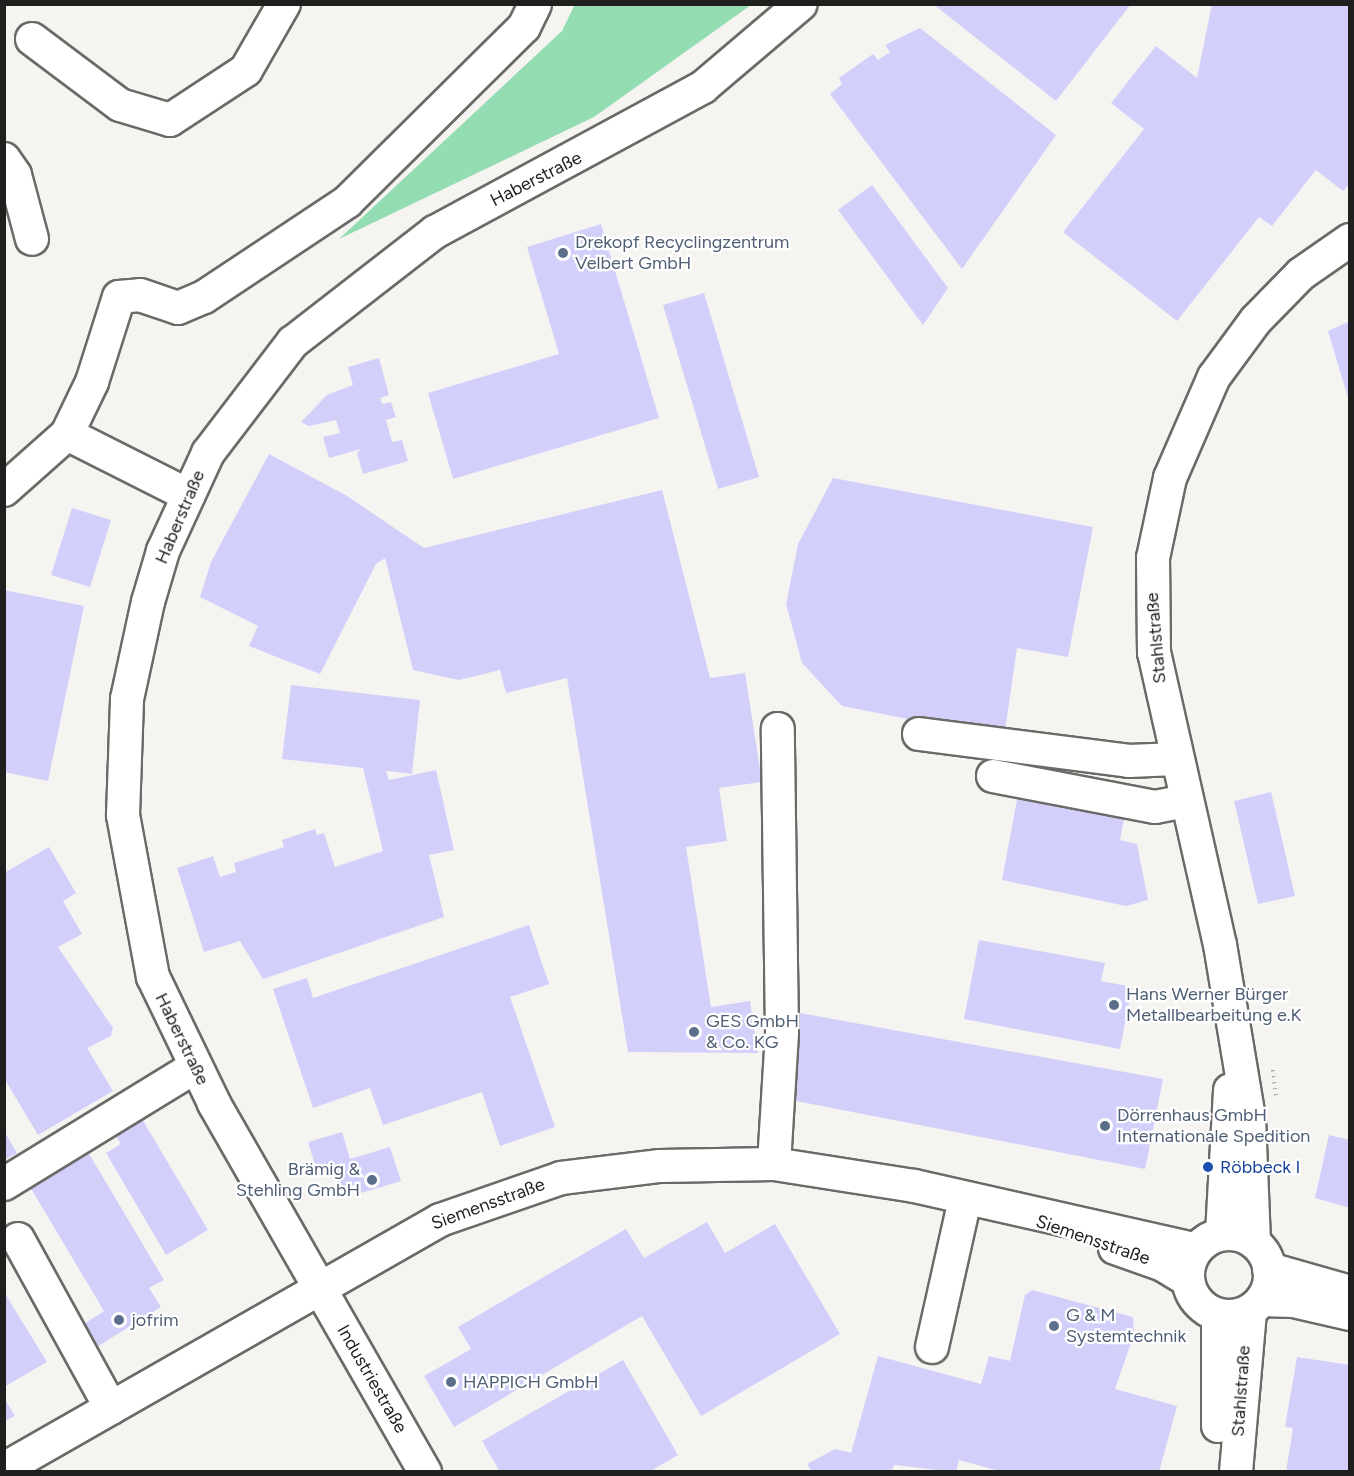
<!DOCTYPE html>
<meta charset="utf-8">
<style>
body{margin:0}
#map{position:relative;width:1354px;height:1476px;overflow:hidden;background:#f6f4f1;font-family:Figtree,sans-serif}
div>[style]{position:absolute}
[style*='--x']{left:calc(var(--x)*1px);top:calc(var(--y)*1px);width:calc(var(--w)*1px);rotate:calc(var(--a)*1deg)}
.green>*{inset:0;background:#94dcb2}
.building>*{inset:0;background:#d2d0fb}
.path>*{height:4px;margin-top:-2px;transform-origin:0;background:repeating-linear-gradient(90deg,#aeadaa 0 1.5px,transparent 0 6px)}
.roads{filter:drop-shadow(2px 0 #6b6a67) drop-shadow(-2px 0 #6b6a67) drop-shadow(0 2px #6b6a67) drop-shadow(0 -2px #6b6a67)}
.minor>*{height:32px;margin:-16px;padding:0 16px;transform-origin:16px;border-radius:16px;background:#fff}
.minor>.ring{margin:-16px;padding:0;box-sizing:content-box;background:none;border:32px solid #fff;border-radius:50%}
.dots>*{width:16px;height:16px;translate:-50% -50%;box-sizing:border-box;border:3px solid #fff;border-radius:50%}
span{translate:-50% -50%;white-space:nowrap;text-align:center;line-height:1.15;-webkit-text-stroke:4.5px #fff;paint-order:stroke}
.street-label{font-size:18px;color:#1f1f1d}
.service-label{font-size:18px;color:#4e5e75}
.left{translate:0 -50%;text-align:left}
.right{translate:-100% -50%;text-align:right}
.transit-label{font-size:18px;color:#164399}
.frame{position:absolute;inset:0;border:6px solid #1f1f1d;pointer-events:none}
</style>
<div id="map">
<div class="green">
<i style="clip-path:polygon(575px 4px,751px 5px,594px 117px,339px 239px,562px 31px)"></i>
</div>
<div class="building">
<i style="clip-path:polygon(933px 4px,1131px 4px,1056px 101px)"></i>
<i style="clip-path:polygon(1212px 4px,1350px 4px,1350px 183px,1343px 191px,1316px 170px,1272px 226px,1259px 217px,1177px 321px,1063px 232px,1144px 129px,1111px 103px,1156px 46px,1197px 78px)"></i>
<i style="clip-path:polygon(920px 28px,1056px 135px,962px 269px,830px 94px,842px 84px,839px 78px,873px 54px,878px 60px,890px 52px,885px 45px)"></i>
<i style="clip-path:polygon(872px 185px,948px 288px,923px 325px,838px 210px)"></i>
<i style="clip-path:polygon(601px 224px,659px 418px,453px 479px,428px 393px,559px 354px,527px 247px)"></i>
<i style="clip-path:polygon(704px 293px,759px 477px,718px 489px,663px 305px)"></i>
<i style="clip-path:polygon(1350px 321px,1350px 401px,1349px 401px,1328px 331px)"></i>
<i style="clip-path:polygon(379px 358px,389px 395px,380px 398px,382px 404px,391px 402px,396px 417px,386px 420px,392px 442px,402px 440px,408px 461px,363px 474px,357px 453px,361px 449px,329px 458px,323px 437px,340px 433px,336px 420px,309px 426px,301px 422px,327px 395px,353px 385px,348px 367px)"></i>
<i style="clip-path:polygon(269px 454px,347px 496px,424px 548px,662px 490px,710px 678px,745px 673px,762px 782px,719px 788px,727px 841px,686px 847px,711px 1007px,750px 1001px,758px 1053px,628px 1052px,567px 678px,506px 693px,500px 670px,459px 680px,413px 670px,385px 558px,376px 564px,320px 674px,249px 646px,258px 626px,200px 597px,211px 562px)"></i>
<i style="clip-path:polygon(833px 478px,1093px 527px,1068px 657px,1017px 648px,1004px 738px,842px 706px,802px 663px,786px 604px,798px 544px)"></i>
<i style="clip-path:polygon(72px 508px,111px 520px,90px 587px,51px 575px)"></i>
<i style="clip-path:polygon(4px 590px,84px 606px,48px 781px,4px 772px)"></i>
<i style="clip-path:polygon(291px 685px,420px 700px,412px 774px,386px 771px,389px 780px,436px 770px,454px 850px,429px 855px,444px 917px,263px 979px,240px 941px,204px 952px,177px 868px,213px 856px,220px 877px,236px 872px,234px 863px,284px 847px,282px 840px,315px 829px,317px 835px,324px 833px,335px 867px,383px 851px,363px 768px,282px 759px)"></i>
<i style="clip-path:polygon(1271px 792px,1295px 896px,1258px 904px,1234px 801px)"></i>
<i style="clip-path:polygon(1018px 794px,1125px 814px,1120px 840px,1137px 844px,1148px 900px,1126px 906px,1002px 880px)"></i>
<i style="clip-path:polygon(49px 847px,76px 893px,63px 901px,82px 934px,58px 947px,113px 1028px,111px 1036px,87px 1048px,113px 1091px,38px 1135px,4px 1078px,4px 873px)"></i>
<i style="clip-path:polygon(529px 925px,549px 984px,510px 997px,555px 1127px,500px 1146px,482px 1092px,383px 1125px,370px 1088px,313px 1108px,273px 989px,307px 978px,313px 998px)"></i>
<i style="clip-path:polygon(979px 940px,1105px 963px,1101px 981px,1132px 987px,1120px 1049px,964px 1019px)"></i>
<i style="clip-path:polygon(800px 1013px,1163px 1079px,1145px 1169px,796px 1101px)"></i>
<i style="clip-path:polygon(142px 1119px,208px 1230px,166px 1255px,106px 1153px,121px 1144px,115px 1135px)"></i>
<i style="clip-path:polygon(4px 1131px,17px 1153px,4px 1160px)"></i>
<i style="clip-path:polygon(342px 1132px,350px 1159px,390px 1147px,401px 1181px,361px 1193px,358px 1184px,339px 1189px,334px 1170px,318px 1175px,308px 1142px)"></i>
<i style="clip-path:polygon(1329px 1135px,1350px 1140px,1350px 1208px,1315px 1198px)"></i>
<i style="clip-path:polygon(88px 1152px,164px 1280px,149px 1288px,161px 1307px,92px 1350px,78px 1328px,104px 1311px,30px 1187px)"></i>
<i style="clip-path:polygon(707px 1222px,725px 1253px,775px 1224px,840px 1334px,701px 1416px,642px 1316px,454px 1427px,424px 1376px,471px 1349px,458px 1327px,626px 1229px,644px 1258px)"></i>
<i style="clip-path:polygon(1032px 1290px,1133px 1317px,1134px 1334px,1115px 1389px,1177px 1406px,1159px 1472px,1003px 1472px,959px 1460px,956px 1472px,894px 1465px,891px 1472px,812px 1472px,807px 1464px,835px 1449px,851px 1453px,878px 1356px,981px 1384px,989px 1356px,1010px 1361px,1025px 1295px)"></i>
<i style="clip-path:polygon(4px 1292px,47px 1362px,4px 1387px)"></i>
<i style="clip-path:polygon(1297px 1357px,1350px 1365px,1350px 1472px,1286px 1472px,1293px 1428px,1285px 1427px)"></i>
<i style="clip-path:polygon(623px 1360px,678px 1455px,649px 1472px,500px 1472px,482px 1441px)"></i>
<i style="clip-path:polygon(4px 1398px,15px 1416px,4px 1421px)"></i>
</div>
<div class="path">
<i style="--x:1273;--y:1070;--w:26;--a:83"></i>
</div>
<div class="roads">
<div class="minor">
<i style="--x:32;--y:39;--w:110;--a:36.9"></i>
<i style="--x:120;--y:105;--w:52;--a:16.7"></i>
<i style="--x:170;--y:120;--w:91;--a:-33.3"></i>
<i style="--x:246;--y:70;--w:76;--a:-60.1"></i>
<i style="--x:4;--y:159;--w:19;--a:55"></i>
<i style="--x:15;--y:175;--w:66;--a:75.1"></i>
<i style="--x:67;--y:434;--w:136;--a:26.8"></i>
<i style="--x:4;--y:490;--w:84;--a:-41.6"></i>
<i style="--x:67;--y:434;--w:58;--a:-64.3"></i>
<i style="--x:92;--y:382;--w:89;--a:-72.4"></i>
<i style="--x:119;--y:297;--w:21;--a:-5"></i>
<i style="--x:140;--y:295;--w:40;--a:18.9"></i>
<i style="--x:178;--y:308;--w:28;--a:-23"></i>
<i style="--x:204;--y:297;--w:172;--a:-33.6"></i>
<i style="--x:347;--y:202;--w:249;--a:-44.7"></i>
<i style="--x:524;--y:27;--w:25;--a:-64"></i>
<i style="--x:919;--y:734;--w:212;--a:7.3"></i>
<i style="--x:1129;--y:761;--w:47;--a:-2.4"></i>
<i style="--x:993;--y:776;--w:165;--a:10.8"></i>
<i style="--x:1155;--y:807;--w:32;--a:-11"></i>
<i style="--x:774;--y:1164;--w:131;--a:-86.5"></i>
<i style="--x:782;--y:1033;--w:304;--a:-90.8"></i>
<i style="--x:4;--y:1184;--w:224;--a:-31.5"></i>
<i class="ring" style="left:1188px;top:1234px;width:50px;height:50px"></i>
<i style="--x:1222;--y:1234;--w:144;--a:-86.8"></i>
<i style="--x:18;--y:1239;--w:193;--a:61.2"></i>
<i style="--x:1254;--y:1242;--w:124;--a:-92.3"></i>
<i style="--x:1249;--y:1118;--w:175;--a:-99.5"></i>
<i style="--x:1220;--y:945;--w:299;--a:-102.7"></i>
<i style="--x:1154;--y:653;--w:95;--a:-90.6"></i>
<i style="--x:1153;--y:558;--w:82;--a:-78"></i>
<i style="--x:1170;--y:478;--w:110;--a:-66.5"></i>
<i style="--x:1214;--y:377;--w:71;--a:-53.6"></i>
<i style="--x:1256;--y:320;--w:64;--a:-45.6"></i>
<i style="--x:1301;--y:274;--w:60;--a:-34.8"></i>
<i style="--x:1115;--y:1248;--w:51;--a:19.5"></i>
<i style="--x:1163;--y:1265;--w:29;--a:31"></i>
<i style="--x:1269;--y:1269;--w:84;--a:15.9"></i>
<i style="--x:1262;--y:1300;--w:31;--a:2"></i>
<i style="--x:1293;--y:1301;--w:58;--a:12.8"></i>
<i style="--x:932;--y:1347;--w:152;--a:-77.4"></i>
<i style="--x:1218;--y:1426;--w:110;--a:-90"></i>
<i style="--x:4;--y:1469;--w:502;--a:-29.73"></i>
<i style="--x:440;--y:1220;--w:128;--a:-19.1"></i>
<i style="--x:561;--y:1178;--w:100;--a:-6.9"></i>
<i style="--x:660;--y:1166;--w:114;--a:-1"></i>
<i style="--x:774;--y:1164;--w:142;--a:8.9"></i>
<i style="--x:914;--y:1186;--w:287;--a:12.7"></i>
<i style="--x:425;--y:1472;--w:425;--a:-119.8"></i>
<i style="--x:214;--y:1103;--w:140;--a:-115.8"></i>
<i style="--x:153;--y:977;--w:165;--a:-100.5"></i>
<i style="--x:123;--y:815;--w:116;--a:-88"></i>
<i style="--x:127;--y:699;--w:99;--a:-77.8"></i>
<i style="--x:148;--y:602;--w:53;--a:-73.6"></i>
<i style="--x:163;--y:551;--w:108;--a:-65.3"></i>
<i style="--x:208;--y:453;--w:140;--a:-52.6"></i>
<i style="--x:293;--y:342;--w:180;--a:-37.8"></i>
<i style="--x:435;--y:232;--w:305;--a:-28.4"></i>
<i style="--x:703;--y:87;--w:128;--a:-40.3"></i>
<i style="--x:1236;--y:1472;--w:162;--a:-85"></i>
</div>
</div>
<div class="dots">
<i style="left:563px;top:253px;background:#5c6f8a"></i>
<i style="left:1114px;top:1005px;background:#5c6f8a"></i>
<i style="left:694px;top:1032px;background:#5c6f8a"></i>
<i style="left:1105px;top:1126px;background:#5c6f8a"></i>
<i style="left:1208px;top:1167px;background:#1a4fb4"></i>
<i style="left:372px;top:1180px;background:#5c6f8a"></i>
<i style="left:119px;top:1320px;background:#5c6f8a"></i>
<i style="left:1054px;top:1326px;background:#5c6f8a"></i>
<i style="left:451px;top:1382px;background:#5c6f8a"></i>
</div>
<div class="street-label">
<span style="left:536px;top:179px;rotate:-27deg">Haberstraße</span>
<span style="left:180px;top:517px;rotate:-67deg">Haberstraße</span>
<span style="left:1156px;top:638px;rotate:-95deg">Stahlstraße</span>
<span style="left:182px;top:1039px;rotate:64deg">Haberstraße</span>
<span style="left:488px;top:1204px;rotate:-20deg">Siemensstraße</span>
<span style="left:1093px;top:1240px;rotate:19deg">Siemensstraße</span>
<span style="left:372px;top:1379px;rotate:60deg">Industriestraße</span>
<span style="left:1241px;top:1391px;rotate:-86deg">Stahlstraße</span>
</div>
<div class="service-label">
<span class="left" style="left:575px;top:253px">Drekopf Recyclingzentrum<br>Velbert GmbH</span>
<span class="left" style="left:1126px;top:1005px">Hans Werner Bürger<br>Metallbearbeitung e.K</span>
<span class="left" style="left:706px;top:1032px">GES GmbH<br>&amp; Co. KG</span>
<span class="left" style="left:1117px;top:1126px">Dörrenhaus GmbH<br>Internationale Spedition</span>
<span class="right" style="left:360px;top:1180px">Brämig &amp;<br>Stehling GmbH</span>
<span class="left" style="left:1066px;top:1326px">G &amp; M<br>Systemtechnik</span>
<span class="left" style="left:131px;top:1320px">jofrim</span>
<span class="left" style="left:463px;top:1382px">HAPPICH GmbH</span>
</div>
<div class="transit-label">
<span class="left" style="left:1220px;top:1167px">Röbbeck I</span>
</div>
<div class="frame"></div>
</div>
